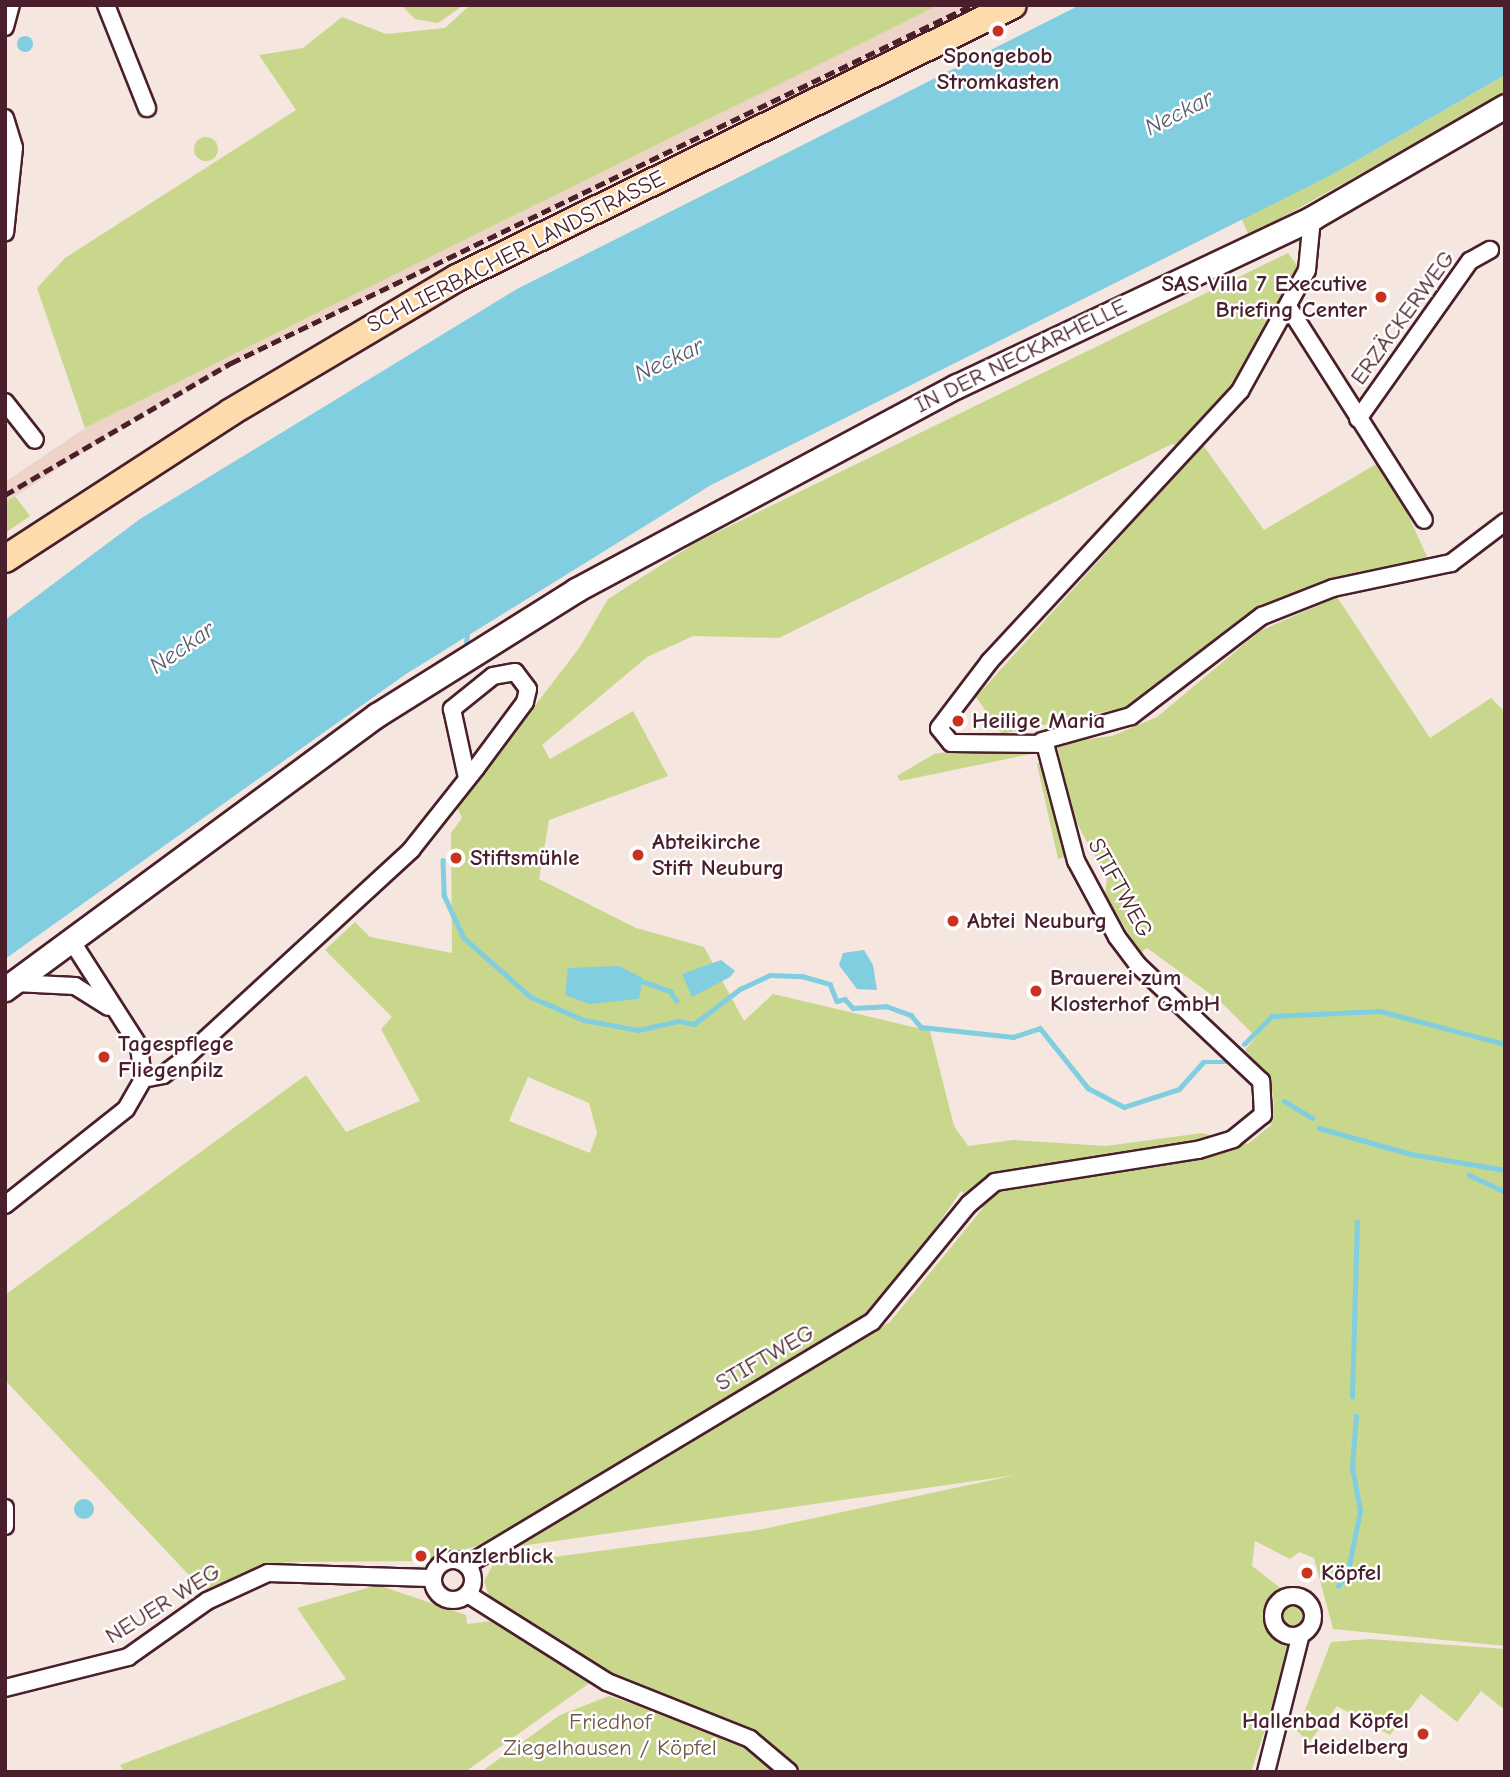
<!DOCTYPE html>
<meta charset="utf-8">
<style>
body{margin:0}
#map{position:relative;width:1510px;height:1777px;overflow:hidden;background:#f5e6df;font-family:"Comic Neue",sans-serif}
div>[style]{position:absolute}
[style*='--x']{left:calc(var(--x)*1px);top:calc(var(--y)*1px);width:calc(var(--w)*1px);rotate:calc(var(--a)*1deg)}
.built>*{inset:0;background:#eed4c8}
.green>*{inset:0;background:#c8d78b}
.round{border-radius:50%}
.water>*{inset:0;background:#81cee0}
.stream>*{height:4.5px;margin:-2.25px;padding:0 2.25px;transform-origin:2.25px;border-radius:2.25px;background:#81cee0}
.roads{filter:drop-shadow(2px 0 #4a1f2b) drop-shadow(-2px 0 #4a1f2b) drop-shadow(0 2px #4a1f2b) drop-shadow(0 -2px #4a1f2b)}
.street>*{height:16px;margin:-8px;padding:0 8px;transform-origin:8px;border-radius:8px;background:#fff}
.street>.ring{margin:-8px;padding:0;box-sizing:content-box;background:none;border:16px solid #fff;border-radius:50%}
.secondary>*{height:23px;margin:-11.5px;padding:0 11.5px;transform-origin:11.5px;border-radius:11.5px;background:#fff}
.primary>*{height:26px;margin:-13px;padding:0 13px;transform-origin:13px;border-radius:13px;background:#fedbac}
.rail>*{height:4.5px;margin-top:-2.25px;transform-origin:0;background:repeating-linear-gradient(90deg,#4a1f2b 0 10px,transparent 0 15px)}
.dots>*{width:19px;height:19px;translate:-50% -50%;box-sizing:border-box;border:4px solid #fff;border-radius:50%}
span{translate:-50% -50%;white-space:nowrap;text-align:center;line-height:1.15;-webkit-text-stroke:5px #fff;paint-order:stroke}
.poi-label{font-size:23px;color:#4a1f2b;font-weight:700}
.right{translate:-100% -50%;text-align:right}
.left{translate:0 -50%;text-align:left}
.street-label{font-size:23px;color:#4a1f2b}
.park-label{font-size:23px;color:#705648}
.water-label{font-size:24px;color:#5d5c6a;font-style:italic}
.frame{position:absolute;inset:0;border:7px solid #4a1f2b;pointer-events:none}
</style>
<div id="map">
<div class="built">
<i style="clip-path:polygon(939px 5px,982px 5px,243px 360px,139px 416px,5px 503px,5px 482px,85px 428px)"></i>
</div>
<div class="green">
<i style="clip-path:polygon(401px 5px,464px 5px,438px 23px,415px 19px)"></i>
<i style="clip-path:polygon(470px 5px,939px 5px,85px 428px,37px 288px,65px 258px,296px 110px,259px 55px,303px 48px,342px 17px,386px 34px,445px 28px)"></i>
<i style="clip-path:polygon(1505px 75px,1505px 93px,1249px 236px,1241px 217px,1335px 173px)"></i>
<i class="round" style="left:194px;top:137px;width:24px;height:24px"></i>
<i style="clip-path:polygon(evenodd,1288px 253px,1299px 268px,1283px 300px,1236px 383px,1182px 447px,1172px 444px,779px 638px,693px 636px,647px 657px,542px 745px,550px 759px,633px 711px,668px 776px,549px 820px,539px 879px,636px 928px,704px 947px,744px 1021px,773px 994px,930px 1031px,954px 1126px,968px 1146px,1013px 1140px,1106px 1146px,1202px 1133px,1248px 1144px,1271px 1125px,1274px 1103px,1270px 1077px,1245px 1050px,1256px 1037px,1220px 1001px,1147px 948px,1140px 953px,1105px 894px,1107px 879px,1070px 810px,1057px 743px,1112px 736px,1157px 717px,1260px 631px,1337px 597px,1430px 738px,1491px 698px,1505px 712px,1505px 1646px,1333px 1629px,1314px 1558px,1299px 1552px,1290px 1559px,1255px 1541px,1252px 1566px,1283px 1590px,1269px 1601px,1265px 1623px,1291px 1651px,1251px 1772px,801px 1772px,751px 1732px,615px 1680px,489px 1596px,484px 1581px,493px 1565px,758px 1530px,1016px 1475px,500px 1549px,890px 1322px,983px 1208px,961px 1191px,902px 1277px,868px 1312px,487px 1543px,426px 1561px,285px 1562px,204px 1591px,5px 1380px,5px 1295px,306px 1075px,346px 1132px,420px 1101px,381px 1029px,392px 1017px,325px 950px,355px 922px,370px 937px,452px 953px,451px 833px,462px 818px,457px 807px,580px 647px,608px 599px,697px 542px,1288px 253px,528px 1077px,589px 1103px,597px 1133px,590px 1153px,509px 1121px,528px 1077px)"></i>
<i style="clip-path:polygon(1203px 445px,1264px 530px,1383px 460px,1429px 561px,1336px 577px,1252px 613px,1126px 707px,1002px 734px,976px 697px)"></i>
<i style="clip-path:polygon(15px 496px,30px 516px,5px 533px,5px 503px)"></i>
<i style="clip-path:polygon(984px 746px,1036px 753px,900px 781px,897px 776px,934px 754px)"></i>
<i style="clip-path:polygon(1042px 761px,1065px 857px,1058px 859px,1037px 764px)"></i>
<i style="clip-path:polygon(378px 1585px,466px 1615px,467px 1624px,501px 1620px,595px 1679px,465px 1772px,124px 1772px,120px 1765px,346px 1679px,297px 1608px)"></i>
<i class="round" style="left:1282px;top:1605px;width:22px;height:22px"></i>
<i style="clip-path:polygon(1370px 1639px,1505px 1649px,1505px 1710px,1481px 1691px,1457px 1722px,1421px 1694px,1390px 1735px,1337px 1706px,1309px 1742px,1297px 1731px,1331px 1642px)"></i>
<i style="clip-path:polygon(609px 1696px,735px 1739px,779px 1772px,481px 1772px,560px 1715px)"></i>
</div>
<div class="water">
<i style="clip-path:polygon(1080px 5px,1505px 5px,1505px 75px,1335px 173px,711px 485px,406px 674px,5px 959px,5px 620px,140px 519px,517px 289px)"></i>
<i class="round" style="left:17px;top:36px;width:16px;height:16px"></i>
<i style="clip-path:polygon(864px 950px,873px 965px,877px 990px,857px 989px,839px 965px,843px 953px)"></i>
<i style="clip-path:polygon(721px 960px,735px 971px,730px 977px,692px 997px,682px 974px)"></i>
<i style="clip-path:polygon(619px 966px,643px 978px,639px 999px,589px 1004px,565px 995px,568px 968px)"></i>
<i class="round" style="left:74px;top:1499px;width:20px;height:20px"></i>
</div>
<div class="stream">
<i style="--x:466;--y:642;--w:6;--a:-81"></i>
<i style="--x:443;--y:860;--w:35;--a:88"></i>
<i style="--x:444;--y:895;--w:47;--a:65.1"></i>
<i style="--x:464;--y:938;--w:89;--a:41.4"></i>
<i style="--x:531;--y:997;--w:58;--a:23.5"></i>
<i style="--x:584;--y:1020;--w:55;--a:10.5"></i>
<i style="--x:638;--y:1030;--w:42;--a:-12.4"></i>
<i style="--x:679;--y:1021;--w:15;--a:11"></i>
<i style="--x:694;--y:1024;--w:58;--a:-37.3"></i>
<i style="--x:740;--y:989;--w:33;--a:-25"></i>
<i style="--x:770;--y:975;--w:32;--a:2"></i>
<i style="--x:802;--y:976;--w:29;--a:16"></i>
<i style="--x:830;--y:984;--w:18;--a:68"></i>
<i style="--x:837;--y:1001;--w:8;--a:-14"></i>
<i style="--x:845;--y:999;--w:12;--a:48"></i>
<i style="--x:853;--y:1008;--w:33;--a:-3"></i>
<i style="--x:886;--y:1006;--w:27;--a:20"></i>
<i style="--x:911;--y:1015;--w:16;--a:50"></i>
<i style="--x:921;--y:1027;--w:93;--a:6.2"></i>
<i style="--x:1013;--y:1037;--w:28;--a:-18"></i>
<i style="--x:1040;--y:1028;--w:77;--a:51.3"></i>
<i style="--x:1088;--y:1088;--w:41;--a:27.8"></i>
<i style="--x:1124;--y:1107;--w:58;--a:-18.1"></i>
<i style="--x:1179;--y:1089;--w:36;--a:-48"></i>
<i style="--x:1203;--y:1062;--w:23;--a:0"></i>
<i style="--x:644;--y:982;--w:28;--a:19"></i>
<i style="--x:670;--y:991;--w:12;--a:55"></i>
<i style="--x:1244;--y:1044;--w:40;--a:-45"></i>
<i style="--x:1272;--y:1016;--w:108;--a:-2.7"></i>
<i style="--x:1380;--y:1011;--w:129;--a:14.8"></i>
<i style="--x:1284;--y:1101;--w:33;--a:31"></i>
<i style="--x:1319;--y:1128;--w:96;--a:15.8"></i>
<i style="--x:1411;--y:1154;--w:95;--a:9.7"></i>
<i style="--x:1469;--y:1175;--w:40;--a:25"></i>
<i style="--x:1352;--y:1397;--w:175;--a:-88.4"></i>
<i style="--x:1338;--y:1586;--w:13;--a:-48"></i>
<i style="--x:1347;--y:1576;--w:66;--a:-78.7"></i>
<i style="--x:1360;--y:1511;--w:45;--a:-100.3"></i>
<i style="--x:1352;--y:1467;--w:51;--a:-85.5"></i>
</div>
<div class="roads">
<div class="street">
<i style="--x:106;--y:5;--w:111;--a:68.3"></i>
<i style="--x:5;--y:27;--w:23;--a:-75"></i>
<i style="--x:5;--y:118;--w:31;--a:73"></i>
<i style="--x:14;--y:148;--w:85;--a:96"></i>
<i style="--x:1289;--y:308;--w:251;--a:57.5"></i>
<i style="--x:5;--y:402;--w:48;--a:51.7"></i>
<i style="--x:1358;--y:419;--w:194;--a:-54.7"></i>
<i style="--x:1470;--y:261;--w:23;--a:-29"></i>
<i style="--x:1042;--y:741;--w:92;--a:-15.7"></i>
<i style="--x:1131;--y:716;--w:165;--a:-37.4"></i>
<i style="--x:1262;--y:616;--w:76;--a:-21.5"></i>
<i style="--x:1333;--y:588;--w:121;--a:-12"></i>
<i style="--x:1451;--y:563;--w:68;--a:-37.2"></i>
<i style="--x:15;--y:983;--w:60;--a:2.9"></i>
<i style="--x:75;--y:986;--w:39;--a:32"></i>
<i style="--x:143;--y:1079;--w:20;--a:-11"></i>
<i style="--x:163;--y:1075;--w:26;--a:-37"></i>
<i style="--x:184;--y:1059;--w:309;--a:-42.6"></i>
<i style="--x:411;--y:850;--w:105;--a:-51.6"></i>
<i style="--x:476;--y:768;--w:82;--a:-53.4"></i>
<i style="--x:525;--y:702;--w:13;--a:-77"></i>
<i style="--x:528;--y:689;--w:21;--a:-127"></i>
<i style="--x:515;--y:672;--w:22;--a:170"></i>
<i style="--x:493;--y:676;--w:53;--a:141.2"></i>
<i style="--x:452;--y:709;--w:71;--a:77.7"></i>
<i style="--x:5;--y:1205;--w:154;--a:-38.4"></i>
<i style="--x:126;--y:1109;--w:34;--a:-60"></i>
<i style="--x:143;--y:1079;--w:33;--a:-97"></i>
<i style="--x:139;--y:1046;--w:126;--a:-122.7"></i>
<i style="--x:5;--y:1508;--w:18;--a:90"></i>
<i class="ring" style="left:433px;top:1560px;width:24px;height:24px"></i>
<i style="--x:467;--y:1565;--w:472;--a:-31"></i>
<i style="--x:872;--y:1322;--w:153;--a:-50.6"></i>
<i style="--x:969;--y:1204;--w:34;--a:-40"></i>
<i style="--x:995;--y:1182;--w:206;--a:-9"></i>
<i style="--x:1198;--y:1150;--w:37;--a:-17"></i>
<i style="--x:1233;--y:1139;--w:38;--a:-39"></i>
<i style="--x:1263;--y:1115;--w:34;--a:-93"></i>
<i style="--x:1261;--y:1081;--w:169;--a:-136.7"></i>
<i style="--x:1138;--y:965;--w:35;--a:-127"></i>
<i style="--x:1117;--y:937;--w:86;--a:-118.3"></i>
<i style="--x:1076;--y:861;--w:121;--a:-104.8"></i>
<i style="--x:1045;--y:744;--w:94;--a:-179.4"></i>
<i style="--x:951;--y:743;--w:19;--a:-129"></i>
<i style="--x:939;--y:728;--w:84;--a:-52.7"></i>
<i style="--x:990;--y:661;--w:368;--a:-47.2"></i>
<i style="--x:1240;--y:391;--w:138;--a:-61"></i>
<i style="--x:1307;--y:270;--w:52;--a:-84.5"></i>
<i style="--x:469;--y:1595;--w:163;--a:32.2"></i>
<i style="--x:607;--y:1682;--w:154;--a:21.7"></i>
<i style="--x:750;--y:1739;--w:51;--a:40.2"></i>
<i class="ring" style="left:1273px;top:1596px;width:24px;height:24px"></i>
<i style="--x:5;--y:1688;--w:127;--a:-14.1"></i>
<i style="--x:128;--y:1657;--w:97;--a:-35.3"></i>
<i style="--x:207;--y:1601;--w:67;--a:-24.7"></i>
<i style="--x:268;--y:1573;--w:162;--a:1.8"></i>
<i style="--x:1266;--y:1772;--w:142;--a:-75.8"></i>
</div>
<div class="secondary">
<i style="--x:5;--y:989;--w:462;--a:-36.4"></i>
<i style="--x:377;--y:715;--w:235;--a:-32.1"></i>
<i style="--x:576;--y:590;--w:432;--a:-28.2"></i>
<i style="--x:957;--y:386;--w:393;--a:-25.3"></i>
<i style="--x:1312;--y:218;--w:223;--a:-30.1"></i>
</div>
<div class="primary">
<i style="--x:5;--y:559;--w:270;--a:-33"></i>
<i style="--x:231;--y:412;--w:263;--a:-30.7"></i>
<i style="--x:457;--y:278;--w:619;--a:-26.15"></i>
</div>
</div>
<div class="rail">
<i style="--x:5;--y:495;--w:262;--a:-30.3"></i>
<i style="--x:231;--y:363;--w:823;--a:-25.79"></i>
</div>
<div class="dots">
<i style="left:998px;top:31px;background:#c8321e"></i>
<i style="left:1381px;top:297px;background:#c8321e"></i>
<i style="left:958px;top:721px;background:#c8321e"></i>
<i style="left:638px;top:855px;background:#c8321e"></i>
<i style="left:456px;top:858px;background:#c8321e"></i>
<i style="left:953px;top:921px;background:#c8321e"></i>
<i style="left:1036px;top:991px;background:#c8321e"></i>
<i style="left:104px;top:1057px;background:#c8321e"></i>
<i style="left:421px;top:1556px;background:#c8321e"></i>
<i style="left:1307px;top:1573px;background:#c8321e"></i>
<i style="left:1423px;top:1734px;background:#c8321e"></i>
</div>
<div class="poi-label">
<span style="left:998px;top:69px">Spongebob<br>Stromkasten</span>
<span class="right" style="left:1367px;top:297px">SAS Villa 7 Executive<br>Briefing Center</span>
<span class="left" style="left:972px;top:721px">Heilige Maria</span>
<span class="left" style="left:652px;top:855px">Abteikirche<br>Stift Neuburg</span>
<span class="left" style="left:470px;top:858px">Stiftsmühle</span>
<span class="left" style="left:967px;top:921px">Abtei Neuburg</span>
<span class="left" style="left:1050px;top:991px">Brauerei zum<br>Klosterhof GmbH</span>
<span class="left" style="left:118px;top:1057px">Tagespflege<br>Fliegenpilz</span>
<span class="left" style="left:435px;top:1556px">Kanzlerblick</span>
<span class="left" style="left:1321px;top:1573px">Köpfel</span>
<span class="right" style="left:1409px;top:1734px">Hallenbad Köpfel<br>Heidelberg</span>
</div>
<div class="street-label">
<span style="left:516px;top:252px;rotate:-27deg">SCHLIERBACHER LANDSTRASSE</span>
<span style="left:1403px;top:318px;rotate:-54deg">ERZÄCKERWEG</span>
<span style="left:1021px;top:356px;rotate:-26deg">IN DER NECKARHELLE</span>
<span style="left:1120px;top:888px;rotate:61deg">STIFTWEG</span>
<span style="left:765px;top:1358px;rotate:-30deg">STIFTWEG</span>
<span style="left:163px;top:1604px;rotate:-32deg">NEUER WEG</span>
</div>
<div class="park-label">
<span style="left:610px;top:1735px">Friedhof<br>Ziegelhausen / Köpfel</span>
</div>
<div class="water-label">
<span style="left:1179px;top:113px;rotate:-27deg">Neckar</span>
<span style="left:669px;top:360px;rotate:-25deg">Neckar</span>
<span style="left:182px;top:648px;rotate:-35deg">Neckar</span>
</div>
<div class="frame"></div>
</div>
